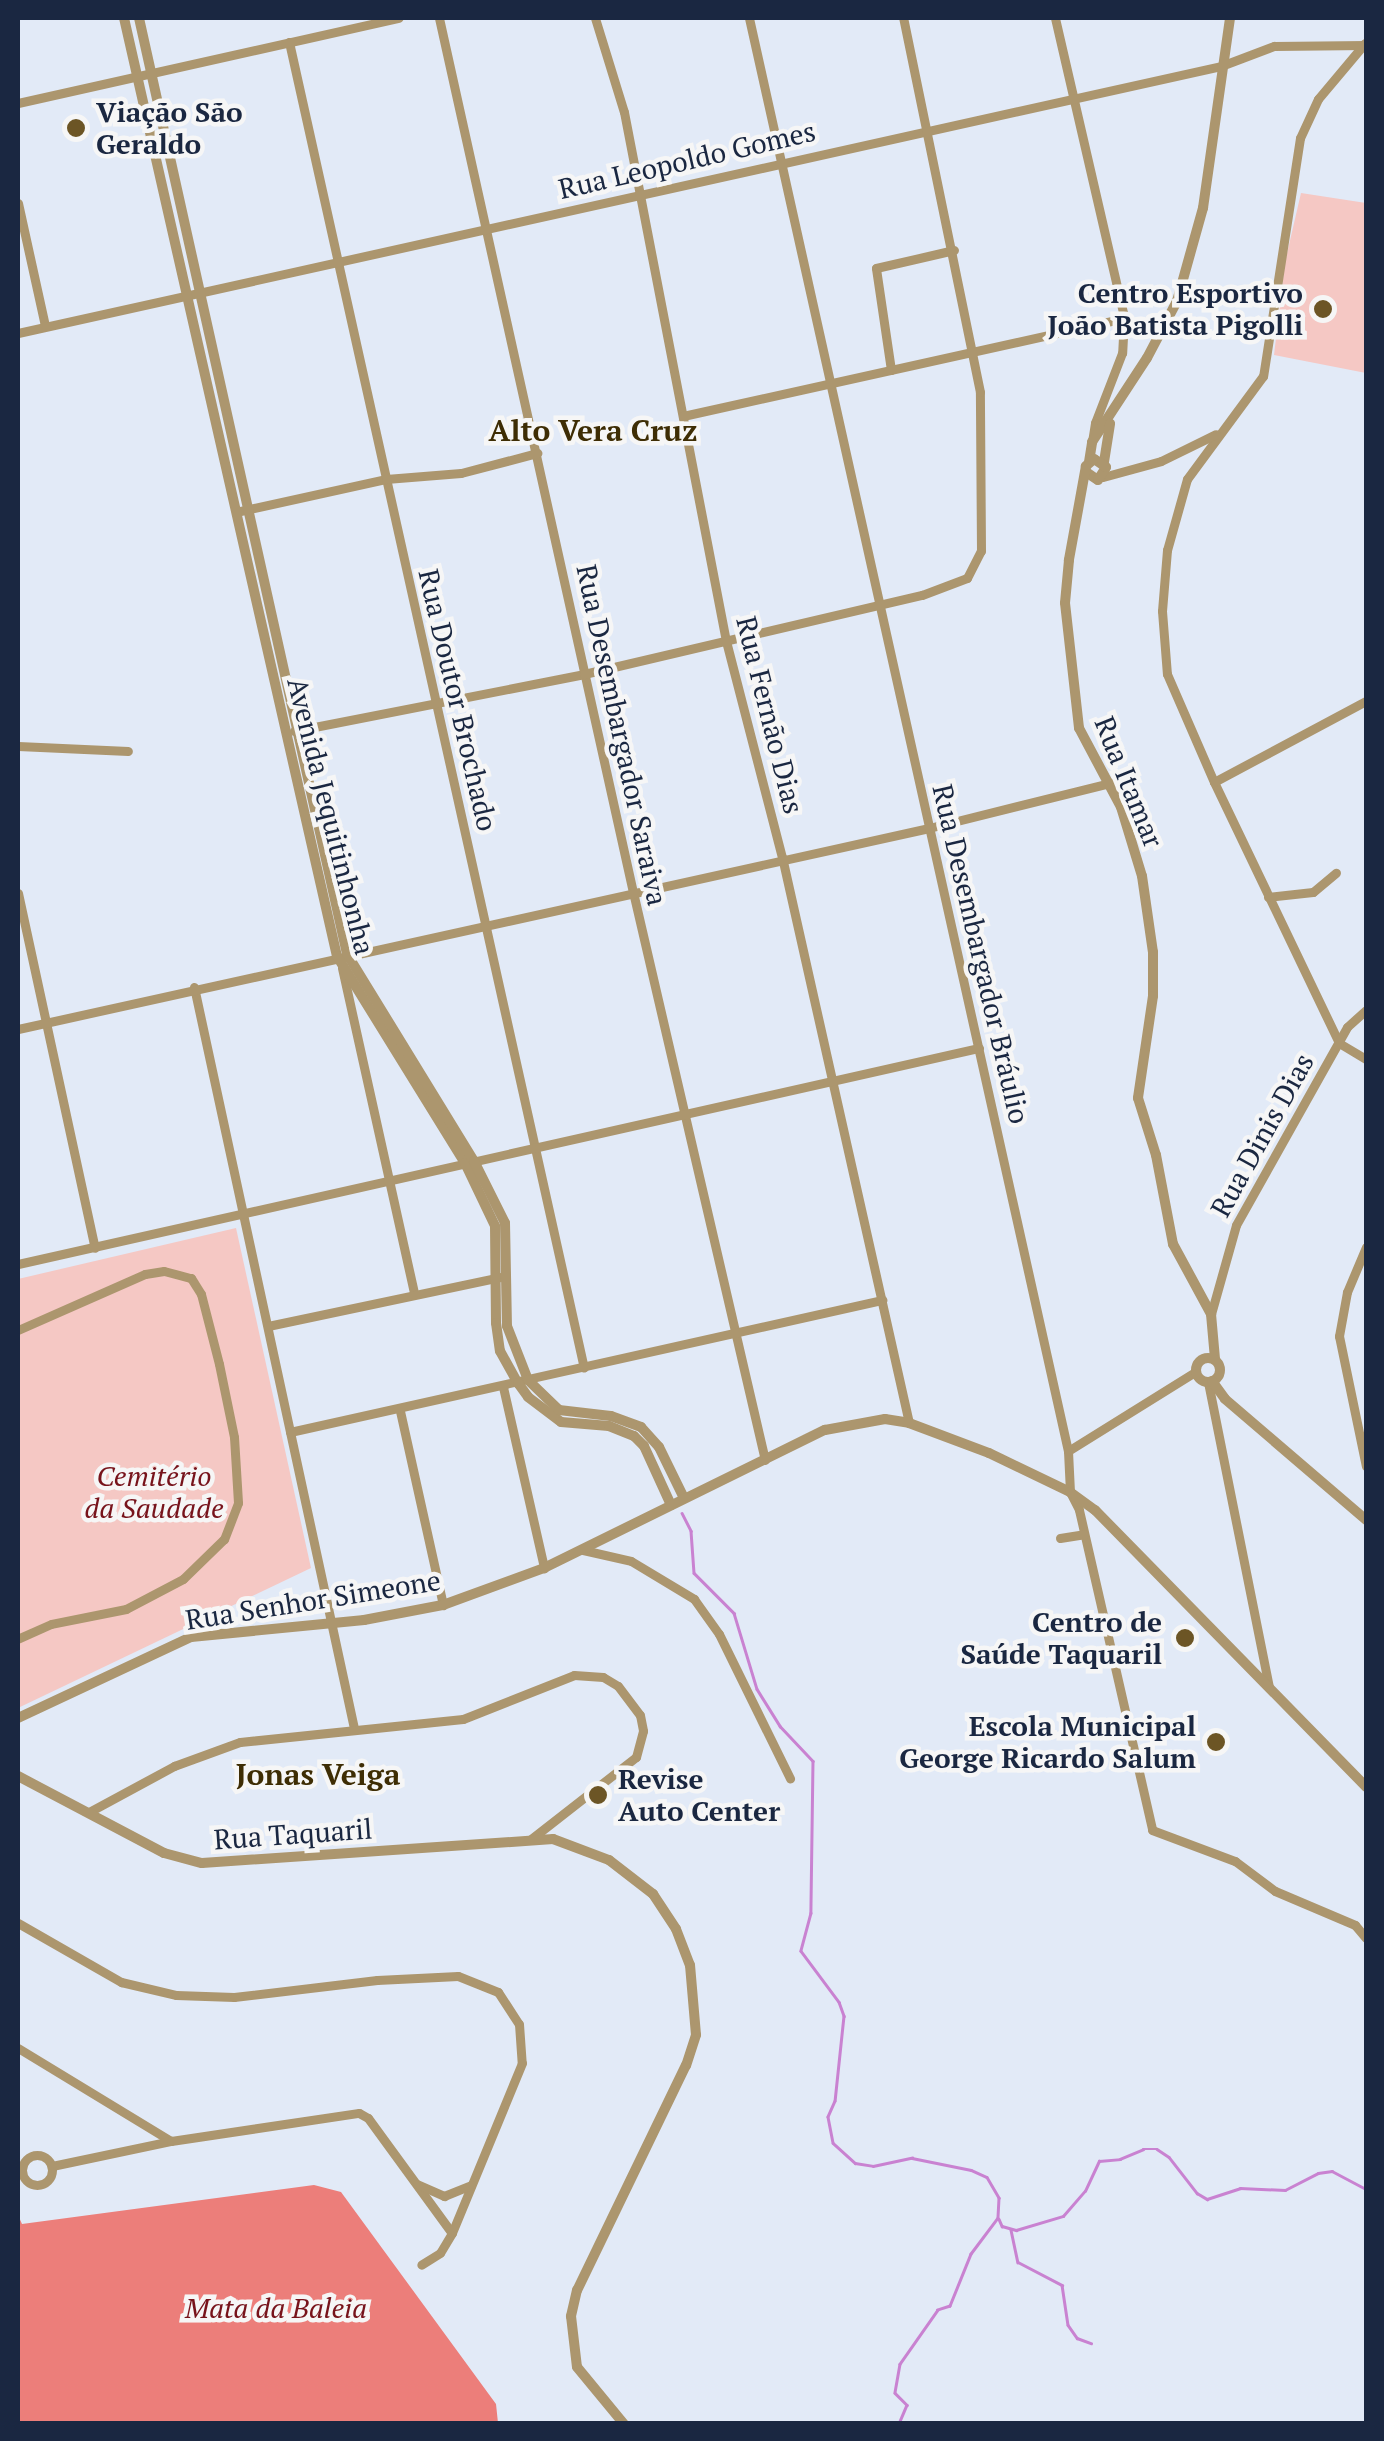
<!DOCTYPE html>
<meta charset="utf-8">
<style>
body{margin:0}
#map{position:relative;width:1384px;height:2441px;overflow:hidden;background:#e2eaf7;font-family:"PT Serif",serif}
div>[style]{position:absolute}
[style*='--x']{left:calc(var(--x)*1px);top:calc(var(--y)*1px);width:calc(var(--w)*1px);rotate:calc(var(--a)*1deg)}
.green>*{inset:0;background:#f5c8c4}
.forest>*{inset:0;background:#ec7e7a}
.stream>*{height:2.5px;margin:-1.25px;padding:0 1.25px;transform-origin:1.25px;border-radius:1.25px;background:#c982d1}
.minor>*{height:9px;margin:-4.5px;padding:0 4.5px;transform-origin:4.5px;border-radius:4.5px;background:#ac966e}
.minor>.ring{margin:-4.5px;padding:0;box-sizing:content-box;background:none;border:9px solid #ac966e;border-radius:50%}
.tertiary>*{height:10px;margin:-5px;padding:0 5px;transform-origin:5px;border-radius:5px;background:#ac966e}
.tertiary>.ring{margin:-5px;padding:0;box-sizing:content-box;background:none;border:10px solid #ac966e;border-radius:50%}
.dots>*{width:28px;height:28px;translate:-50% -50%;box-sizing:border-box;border:5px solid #f6f6f6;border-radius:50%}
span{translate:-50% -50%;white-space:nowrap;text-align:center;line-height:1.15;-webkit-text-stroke:9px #f6f6f6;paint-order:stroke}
.poi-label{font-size:28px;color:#1a2741;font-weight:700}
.left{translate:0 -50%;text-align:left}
.right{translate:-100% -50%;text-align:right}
.street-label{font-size:28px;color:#1a2741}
.park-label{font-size:28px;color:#77131b;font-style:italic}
.neighbourhood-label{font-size:30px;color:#3e2d04;font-weight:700}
.frame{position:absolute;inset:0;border:20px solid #1a2741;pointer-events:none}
</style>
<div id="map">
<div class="green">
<i style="clip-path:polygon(1301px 193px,1366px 203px,1366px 373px,1274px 355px,1285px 262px)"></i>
<i style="clip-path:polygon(236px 1228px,311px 1568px,18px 1708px,18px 1279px)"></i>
</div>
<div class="forest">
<i style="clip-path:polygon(314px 2185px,341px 2192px,496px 2404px,498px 2423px,18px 2423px,18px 2215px,22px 2224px)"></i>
</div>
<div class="stream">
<i style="--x:682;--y:1513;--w:20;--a:63"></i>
<i style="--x:691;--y:1531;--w:42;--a:85.9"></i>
<i style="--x:694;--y:1573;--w:57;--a:45"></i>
<i style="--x:734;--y:1613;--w:79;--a:73.2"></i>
<i style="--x:757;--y:1689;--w:44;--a:58.1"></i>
<i style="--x:780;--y:1726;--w:48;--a:46.7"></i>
<i style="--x:813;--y:1761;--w:152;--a:90.8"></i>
<i style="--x:811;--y:1913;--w:39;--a:105"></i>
<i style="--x:801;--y:1951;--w:64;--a:53.3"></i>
<i style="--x:839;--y:2002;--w:15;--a:70"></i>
<i style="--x:844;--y:2016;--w:85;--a:96"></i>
<i style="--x:835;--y:2101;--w:17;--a:114"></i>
<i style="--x:828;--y:2117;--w:26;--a:79"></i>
<i style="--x:833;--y:2143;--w:30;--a:42"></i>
<i style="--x:855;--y:2163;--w:18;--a:9"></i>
<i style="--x:873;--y:2166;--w:40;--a:-12"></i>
<i style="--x:912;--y:2158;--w:60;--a:11.5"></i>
<i style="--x:971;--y:2170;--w:17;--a:24"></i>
<i style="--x:987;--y:2177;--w:24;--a:60"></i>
<i style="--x:999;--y:2198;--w:20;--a:93"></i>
<i style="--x:998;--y:2218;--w:45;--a:126.9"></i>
<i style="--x:971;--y:2254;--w:56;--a:112"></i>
<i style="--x:950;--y:2306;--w:13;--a:162"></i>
<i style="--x:938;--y:2310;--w:66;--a:125.1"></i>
<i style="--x:900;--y:2364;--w:29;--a:100"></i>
<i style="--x:895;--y:2393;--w:17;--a:45"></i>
<i style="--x:907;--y:2405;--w:21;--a:113"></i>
<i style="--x:999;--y:2219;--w:8;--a:67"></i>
<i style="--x:1002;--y:2226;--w:15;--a:16"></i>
<i style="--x:1016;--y:2230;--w:49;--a:-16.6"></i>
<i style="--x:1063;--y:2216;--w:33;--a:-49"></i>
<i style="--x:1085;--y:2191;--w:33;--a:-65"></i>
<i style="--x:1099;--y:2161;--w:21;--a:-5"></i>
<i style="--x:1120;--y:2159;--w:25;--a:-23"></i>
<i style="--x:1143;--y:2149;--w:14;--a:0"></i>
<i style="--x:1157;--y:2149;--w:14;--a:34"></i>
<i style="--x:1169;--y:2157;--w:46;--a:52.1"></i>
<i style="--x:1197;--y:2193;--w:12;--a:31"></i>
<i style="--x:1207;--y:2199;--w:35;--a:-18"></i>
<i style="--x:1240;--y:2188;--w:45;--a:2.5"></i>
<i style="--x:1285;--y:2190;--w:37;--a:-27"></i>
<i style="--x:1318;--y:2173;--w:14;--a:-8"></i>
<i style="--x:1332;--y:2171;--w:38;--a:28"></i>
<i style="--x:1011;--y:2230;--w:33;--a:78"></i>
<i style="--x:1018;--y:2262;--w:50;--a:27.6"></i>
<i style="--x:1062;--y:2285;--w:40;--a:81.5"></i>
<i style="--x:1068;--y:2325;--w:16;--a:55"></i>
<i style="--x:1077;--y:2338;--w:15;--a:20"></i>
</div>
<div class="minor">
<i style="--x:439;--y:18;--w:895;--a:77.49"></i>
<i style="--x:633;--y:892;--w:583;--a:76.92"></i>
<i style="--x:595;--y:18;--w:98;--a:72.9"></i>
<i style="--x:624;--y:112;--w:539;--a:79.09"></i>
<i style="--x:726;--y:641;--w:223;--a:75.5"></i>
<i style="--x:782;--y:857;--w:580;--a:77.35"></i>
<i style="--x:749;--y:18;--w:1468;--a:77.45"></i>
<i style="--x:1068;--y:1451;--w:41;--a:87.2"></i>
<i style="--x:1070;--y:1492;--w:20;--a:63"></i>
<i style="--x:1079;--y:1510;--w:328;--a:77.1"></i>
<i style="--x:1152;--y:1830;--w:89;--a:20.5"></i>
<i style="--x:1235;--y:1861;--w:50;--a:36.9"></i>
<i style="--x:1275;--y:1891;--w:87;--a:23"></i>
<i style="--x:1355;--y:1925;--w:17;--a:50"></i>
<i style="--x:1055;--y:18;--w:308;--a:77"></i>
<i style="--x:1124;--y:318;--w:35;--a:93"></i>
<i style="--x:1122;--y:353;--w:75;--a:111.1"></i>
<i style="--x:1095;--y:423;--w:18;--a:99"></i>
<i style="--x:289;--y:42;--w:1358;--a:77.46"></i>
<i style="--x:1365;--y:43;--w:73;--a:130"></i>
<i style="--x:1318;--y:99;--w:43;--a:114.8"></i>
<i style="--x:1300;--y:138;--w:241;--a:98.8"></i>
<i style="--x:1263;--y:376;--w:128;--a:126.4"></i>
<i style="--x:1187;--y:479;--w:74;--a:105.7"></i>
<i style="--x:1167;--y:550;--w:61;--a:94.7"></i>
<i style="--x:1162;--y:611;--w:63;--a:85.5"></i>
<i style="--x:1167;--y:674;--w:118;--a:66.5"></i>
<i style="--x:1214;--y:782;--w:289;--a:64.4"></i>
<i style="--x:1339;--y:1043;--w:31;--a:31"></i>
<i style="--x:18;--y:103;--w:390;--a:-12.6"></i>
<i style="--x:18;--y:203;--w:126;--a:77.6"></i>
<i style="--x:18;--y:333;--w:1232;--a:-12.51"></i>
<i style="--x:1221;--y:66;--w:57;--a:-20.7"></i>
<i style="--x:1274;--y:46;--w:92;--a:-0.6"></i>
<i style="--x:891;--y:370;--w:103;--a:-98.4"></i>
<i style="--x:876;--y:268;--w:80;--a:-13"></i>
<i style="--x:683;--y:416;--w:452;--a:-12.5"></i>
<i style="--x:1103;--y:477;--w:60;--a:-15.4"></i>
<i style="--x:1161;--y:461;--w:61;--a:-26.1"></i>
<i style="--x:236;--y:512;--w:154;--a:-12.4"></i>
<i style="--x:386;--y:479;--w:75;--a:-4.6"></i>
<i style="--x:461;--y:473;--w:79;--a:-14.7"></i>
<i style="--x:294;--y:731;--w:296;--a:-11.1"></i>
<i style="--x:584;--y:674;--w:347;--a:-13.2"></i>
<i style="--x:922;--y:595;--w:48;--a:-20.7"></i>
<i style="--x:967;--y:578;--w:30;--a:-63"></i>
<i style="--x:981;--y:551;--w:159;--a:-90.4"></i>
<i style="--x:980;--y:392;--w:382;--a:-101.6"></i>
<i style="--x:18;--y:746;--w:110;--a:2.6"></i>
<i style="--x:1214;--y:782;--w:172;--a:-28.1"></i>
<i style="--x:18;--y:893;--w:363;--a:77.8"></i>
<i style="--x:1268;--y:897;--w:45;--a:-6.3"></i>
<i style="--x:1313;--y:892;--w:30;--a:-40"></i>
<i style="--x:342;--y:968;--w:334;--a:77.5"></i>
<i style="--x:194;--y:987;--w:758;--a:77.82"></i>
<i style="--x:18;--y:1029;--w:933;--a:-12.44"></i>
<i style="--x:929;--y:828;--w:187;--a:-14"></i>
<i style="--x:1366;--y:1247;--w:49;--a:112.9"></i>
<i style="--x:1347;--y:1292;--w:45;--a:100.3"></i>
<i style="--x:1339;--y:1336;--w:133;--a:78.3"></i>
<i style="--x:18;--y:1264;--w:985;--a:-12.67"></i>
<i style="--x:1211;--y:1314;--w:92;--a:-74.3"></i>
<i style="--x:1236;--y:1225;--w:227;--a:-60.7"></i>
<i style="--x:1347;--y:1027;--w:25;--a:-42"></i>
<i style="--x:268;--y:1326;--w:237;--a:-11.9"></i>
<i style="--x:18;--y:1330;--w:139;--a:-23.8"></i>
<i style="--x:145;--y:1274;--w:19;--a:-9"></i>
<i style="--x:164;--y:1271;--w:28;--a:15"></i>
<i style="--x:191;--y:1278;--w:19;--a:58"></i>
<i style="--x:201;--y:1294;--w:72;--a:75.6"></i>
<i style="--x:219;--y:1364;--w:75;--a:78.4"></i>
<i style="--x:234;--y:1437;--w:66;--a:86.5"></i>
<i style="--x:238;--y:1503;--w:39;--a:111"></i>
<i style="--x:224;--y:1539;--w:57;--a:135.7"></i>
<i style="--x:183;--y:1579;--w:64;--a:152.2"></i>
<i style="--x:126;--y:1609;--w:76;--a:168.7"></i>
<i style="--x:51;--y:1624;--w:36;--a:156"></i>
<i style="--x:1208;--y:1382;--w:312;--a:78.7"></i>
<i style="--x:503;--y:1387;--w:186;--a:77.2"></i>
<i style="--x:400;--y:1411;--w:199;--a:77.5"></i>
<i style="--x:290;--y:1432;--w:607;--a:-12.57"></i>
<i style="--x:1068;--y:1451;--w:150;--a:-31.9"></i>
<i style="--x:1060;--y:1538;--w:24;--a:-9"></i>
<i style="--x:583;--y:1550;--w:49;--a:12.9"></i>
<i style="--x:631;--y:1561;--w:74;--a:31.1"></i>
<i style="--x:694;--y:1599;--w:43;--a:54.5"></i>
<i style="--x:719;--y:1634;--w:161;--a:63.8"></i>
<i style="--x:89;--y:1812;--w:97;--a:-28.4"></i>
<i style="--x:174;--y:1766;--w:70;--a:-20"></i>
<i style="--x:240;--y:1742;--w:224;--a:-5.9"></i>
<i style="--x:463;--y:1719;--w:119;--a:-21.6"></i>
<i style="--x:574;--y:1675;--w:29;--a:4"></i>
<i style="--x:603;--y:1677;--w:17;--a:31"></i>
<i style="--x:618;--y:1686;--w:36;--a:53"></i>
<i style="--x:640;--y:1715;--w:16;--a:79"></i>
<i style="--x:643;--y:1731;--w:27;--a:105"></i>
<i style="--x:636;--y:1757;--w:133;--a:142"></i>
<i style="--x:18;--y:1923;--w:119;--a:29.8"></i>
<i style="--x:121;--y:1982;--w:57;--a:13.3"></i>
<i style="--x:176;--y:1995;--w:58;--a:2"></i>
<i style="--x:234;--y:1997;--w:144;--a:-6.8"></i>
<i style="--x:377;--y:1980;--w:81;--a:-2.8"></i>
<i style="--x:458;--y:1976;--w:43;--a:21.8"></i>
<i style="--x:498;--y:1992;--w:38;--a:57"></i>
<i style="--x:519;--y:2024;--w:39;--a:86"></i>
<i style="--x:522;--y:2063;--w:184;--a:112.4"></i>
<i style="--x:452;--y:2233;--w:23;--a:121"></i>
<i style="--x:440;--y:2253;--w:22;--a:148"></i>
<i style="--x:18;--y:2048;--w:179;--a:31.3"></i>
<i class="ring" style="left:22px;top:2155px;width:21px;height:21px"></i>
<i style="--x:52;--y:2166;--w:122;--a:-11.9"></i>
<i style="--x:171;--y:2141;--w:190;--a:-8.5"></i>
<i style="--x:359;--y:2113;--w:10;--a:29"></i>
<i style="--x:368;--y:2118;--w:142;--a:53.9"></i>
<i style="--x:417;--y:2184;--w:30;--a:24"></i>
<i style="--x:444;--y:2196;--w:29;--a:-22"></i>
</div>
<div class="tertiary">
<i style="--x:124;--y:18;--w:962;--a:77.21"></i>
<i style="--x:337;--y:956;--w:243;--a:58.3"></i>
<i style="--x:465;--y:1163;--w:70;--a:64.5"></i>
<i style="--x:495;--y:1226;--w:97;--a:89.4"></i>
<i style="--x:496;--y:1323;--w:28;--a:82"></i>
<i style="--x:500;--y:1351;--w:37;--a:61"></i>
<i style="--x:518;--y:1383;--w:17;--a:54"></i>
<i style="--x:528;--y:1397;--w:41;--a:37.1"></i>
<i style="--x:561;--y:1422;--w:48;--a:4.8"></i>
<i style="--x:609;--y:1426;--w:27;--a:22"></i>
<i style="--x:634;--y:1436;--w:14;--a:45"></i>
<i style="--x:644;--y:1446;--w:65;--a:65.4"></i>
<i style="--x:139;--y:18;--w:959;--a:77.47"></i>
<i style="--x:347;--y:954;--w:243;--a:58.5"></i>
<i style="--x:474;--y:1161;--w:69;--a:63.4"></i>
<i style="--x:505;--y:1223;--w:103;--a:88.9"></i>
<i style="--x:507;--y:1326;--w:58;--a:68.7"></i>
<i style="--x:528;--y:1380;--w:43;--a:44.1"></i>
<i style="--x:559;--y:1410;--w:52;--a:6.6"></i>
<i style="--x:611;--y:1416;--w:32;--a:20"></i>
<i style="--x:641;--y:1427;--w:27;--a:48"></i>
<i style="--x:659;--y:1447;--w:57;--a:63.9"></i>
<i style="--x:1089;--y:462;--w:20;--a:-81"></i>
<i style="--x:1092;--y:442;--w:100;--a:-56.8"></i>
<i style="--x:1147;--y:358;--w:64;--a:-62.2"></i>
<i style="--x:1177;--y:301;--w:97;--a:-74.4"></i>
<i style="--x:1203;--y:208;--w:192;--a:-81.9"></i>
<i style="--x:1104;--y:462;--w:39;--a:-81"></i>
<i style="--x:1086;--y:472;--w:14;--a:34"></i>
<i style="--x:1098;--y:480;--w:15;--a:-58"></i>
<i style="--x:1106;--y:467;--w:14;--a:-146"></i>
<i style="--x:1094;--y:459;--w:11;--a:139"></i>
<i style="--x:1086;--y:466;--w:96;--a:100.3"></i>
<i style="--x:1069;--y:560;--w:43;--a:95.3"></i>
<i style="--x:1065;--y:603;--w:126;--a:83.6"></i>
<i style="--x:1079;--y:728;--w:89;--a:62"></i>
<i style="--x:1121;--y:807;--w:72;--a:73.1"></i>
<i style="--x:1142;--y:876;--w:77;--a:81.8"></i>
<i style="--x:1153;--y:952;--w:44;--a:90"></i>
<i style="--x:1153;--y:996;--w:103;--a:98.4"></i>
<i style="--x:1138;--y:1098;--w:60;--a:72.5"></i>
<i style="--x:1156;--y:1155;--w:91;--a:79.2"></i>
<i style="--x:1173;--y:1244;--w:80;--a:61.5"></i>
<i style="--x:1211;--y:1314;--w:45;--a:84.9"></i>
<i class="ring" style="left:1196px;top:1358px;width:14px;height:14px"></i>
<i style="--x:1212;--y:1381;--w:22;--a:54"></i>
<i style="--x:1225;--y:1399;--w:186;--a:40.6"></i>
<i style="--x:18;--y:1718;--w:191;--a:-25.1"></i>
<i style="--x:191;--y:1637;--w:174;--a:-5.6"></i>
<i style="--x:364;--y:1620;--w:80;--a:-10.8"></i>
<i style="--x:443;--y:1605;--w:108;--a:-20.1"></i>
<i style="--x:544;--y:1568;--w:313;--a:-26.2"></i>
<i style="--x:825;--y:1430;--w:61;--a:-10.4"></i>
<i style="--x:885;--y:1419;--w:24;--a:9"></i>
<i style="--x:909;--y:1423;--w:85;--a:20.6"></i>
<i style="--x:989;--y:1453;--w:90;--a:25.7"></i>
<i style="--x:1070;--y:1492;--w:31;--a:36"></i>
<i style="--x:1095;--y:1510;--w:388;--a:45.6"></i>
<i style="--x:18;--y:1776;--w:165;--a:27.8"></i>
<i style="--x:164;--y:1853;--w:39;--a:15"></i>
<i style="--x:202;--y:1863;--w:352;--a:-3.9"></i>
<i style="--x:553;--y:1839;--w:60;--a:20.6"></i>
<i style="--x:609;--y:1860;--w:56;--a:37.7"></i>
<i style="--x:653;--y:1894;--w:42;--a:56.7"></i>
<i style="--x:676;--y:1929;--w:39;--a:69"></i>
<i style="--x:690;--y:1965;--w:70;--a:85.1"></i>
<i style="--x:696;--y:2035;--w:32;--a:108"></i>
<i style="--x:686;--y:2065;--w:250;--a:115.8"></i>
<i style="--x:577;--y:2290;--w:27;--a:103"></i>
<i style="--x:571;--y:2316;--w:51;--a:83.3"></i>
<i style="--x:577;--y:2367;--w:74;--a:50.5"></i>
</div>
<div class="dots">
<i style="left:76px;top:128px;background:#6c5525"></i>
<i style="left:1323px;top:309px;background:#6c5525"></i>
<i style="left:1185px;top:1638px;background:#6c5525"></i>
<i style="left:1216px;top:1742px;background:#6c5525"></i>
<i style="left:598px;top:1795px;background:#6c5525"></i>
</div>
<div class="poi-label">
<span class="left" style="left:96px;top:128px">Viação São<br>Geraldo</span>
<span class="right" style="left:1303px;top:309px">Centro Esportivo<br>João Batista Pigolli</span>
<span class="right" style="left:1162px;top:1638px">Centro de<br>Saúde Taquaril</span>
<span class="right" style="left:1196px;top:1742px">Escola Municipal<br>George Ricardo Salum</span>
<span class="left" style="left:618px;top:1795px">Revise<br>Auto Center</span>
</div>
<div class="street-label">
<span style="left:687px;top:160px;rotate:-13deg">Rua Leopoldo Gomes</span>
<span style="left:458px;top:700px;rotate:77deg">Rua Doutor Brochado</span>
<span style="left:770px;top:715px;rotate:76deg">Rua Fernão Dias</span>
<span style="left:622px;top:735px;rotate:78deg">Rua Desembargador Saraiva</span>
<span style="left:1129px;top:782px;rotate:68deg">Rua Itamar</span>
<span style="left:331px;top:816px;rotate:76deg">Avenida Jequitinhonha</span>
<span style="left:981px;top:954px;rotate:77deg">Rua Desembargador Bráulio</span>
<span style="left:1262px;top:1135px;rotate:-61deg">Rua Dinis Dias</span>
<span style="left:313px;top:1600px;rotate:-9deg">Rua Senhor Simeone</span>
<span style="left:293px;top:1834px;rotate:-4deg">Rua Taquaril</span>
</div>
<div class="park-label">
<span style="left:154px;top:1492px">Cemitério<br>da Saudade</span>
<span style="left:276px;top:2308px">Mata da Baleia</span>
</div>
<div class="neighbourhood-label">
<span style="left:593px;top:430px">Alto Vera Cruz</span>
<span style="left:318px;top:1774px">Jonas Veiga</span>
</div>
<div class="frame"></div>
</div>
